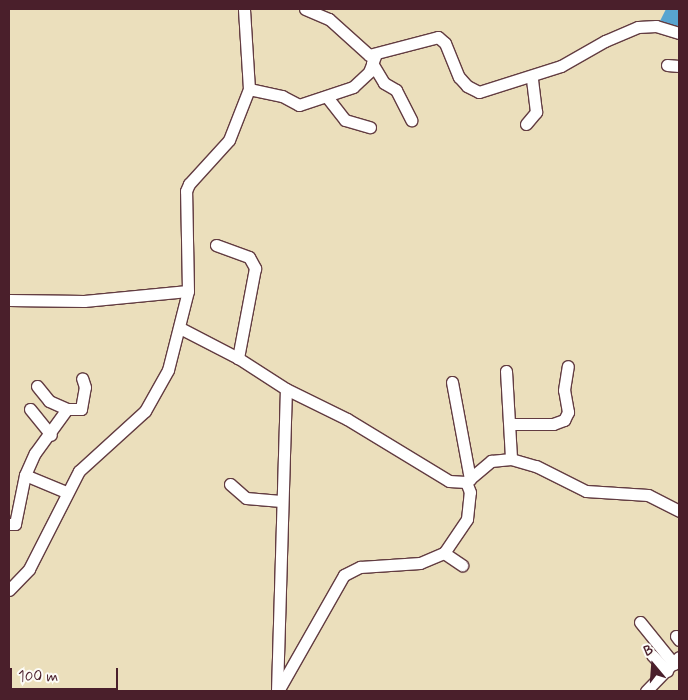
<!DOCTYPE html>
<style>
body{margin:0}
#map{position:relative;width:688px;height:700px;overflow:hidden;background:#ebdfbc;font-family:Mynerve,sans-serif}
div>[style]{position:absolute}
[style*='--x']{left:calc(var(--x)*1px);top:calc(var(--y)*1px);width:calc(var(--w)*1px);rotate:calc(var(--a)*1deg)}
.water>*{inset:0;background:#58a4d0}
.roads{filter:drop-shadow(1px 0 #623c41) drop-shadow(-1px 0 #623c41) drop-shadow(0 1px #623c41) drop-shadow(0 -1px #623c41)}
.minor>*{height:11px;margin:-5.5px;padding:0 5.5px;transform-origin:5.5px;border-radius:5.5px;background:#fff}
span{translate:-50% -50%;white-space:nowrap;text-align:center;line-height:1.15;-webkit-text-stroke:4.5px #fdfcf7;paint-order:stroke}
.frame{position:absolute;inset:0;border:10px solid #4a1f2b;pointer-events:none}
.north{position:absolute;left:628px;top:640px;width:50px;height:50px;-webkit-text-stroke:4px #fdfcf7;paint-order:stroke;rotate:342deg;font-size:14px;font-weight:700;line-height:20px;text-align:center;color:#4a1f2b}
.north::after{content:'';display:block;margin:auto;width:18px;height:22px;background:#4a1f2b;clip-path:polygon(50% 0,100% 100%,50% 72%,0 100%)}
.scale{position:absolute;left:10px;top:668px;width:108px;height:22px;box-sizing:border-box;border:2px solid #4a1f2b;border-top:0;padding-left:6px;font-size:15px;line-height:18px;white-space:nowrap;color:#4a1f2b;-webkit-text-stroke:4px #fdfcf7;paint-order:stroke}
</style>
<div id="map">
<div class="water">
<i style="clip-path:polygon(666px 9px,679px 9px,679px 29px,660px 21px)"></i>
</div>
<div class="roads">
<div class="minor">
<i style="--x:305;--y:9;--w:26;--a:23"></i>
<i style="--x:329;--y:19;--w:54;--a:42"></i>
<i style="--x:369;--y:55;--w:71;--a:-14.6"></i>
<i style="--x:438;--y:37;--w:9;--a:41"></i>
<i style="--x:445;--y:43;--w:37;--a:68"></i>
<i style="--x:459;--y:77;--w:12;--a:48"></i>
<i style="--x:467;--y:86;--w:13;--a:27"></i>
<i style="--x:479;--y:92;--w:86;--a:-17.6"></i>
<i style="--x:561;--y:66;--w:51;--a:-29.6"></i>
<i style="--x:605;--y:41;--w:36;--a:-23"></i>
<i style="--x:638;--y:27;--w:18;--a:-3"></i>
<i style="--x:656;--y:26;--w:24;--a:17"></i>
<i style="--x:372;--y:63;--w:23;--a:59"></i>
<i style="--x:384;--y:83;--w:14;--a:30"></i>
<i style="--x:396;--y:90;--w:34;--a:63"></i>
<i style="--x:667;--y:65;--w:12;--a:5"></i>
<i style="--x:249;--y:89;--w:34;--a:12"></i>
<i style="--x:282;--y:96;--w:19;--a:28"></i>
<i style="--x:299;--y:105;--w:57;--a:-18.4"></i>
<i style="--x:353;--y:87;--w:22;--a:-43"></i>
<i style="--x:369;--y:72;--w:17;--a:-69"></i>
<i style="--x:327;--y:97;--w:29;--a:52"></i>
<i style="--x:345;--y:120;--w:26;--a:16"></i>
<i style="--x:526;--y:124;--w:16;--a:-50"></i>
<i style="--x:536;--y:112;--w:35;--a:-97"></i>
<i style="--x:216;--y:245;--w:35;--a:20"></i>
<i style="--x:249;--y:257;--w:13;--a:61"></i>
<i style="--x:255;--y:268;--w:92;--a:100.7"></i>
<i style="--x:9;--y:300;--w:75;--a:0.8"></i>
<i style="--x:84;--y:301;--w:104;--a:-5.5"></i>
<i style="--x:180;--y:328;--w:65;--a:27.3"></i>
<i style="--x:238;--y:358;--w:57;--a:32.9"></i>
<i style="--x:286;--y:389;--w:68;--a:26.2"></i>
<i style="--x:347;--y:419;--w:119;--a:31.3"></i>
<i style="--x:449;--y:481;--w:17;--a:3"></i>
<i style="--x:466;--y:482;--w:33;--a:-40"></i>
<i style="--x:491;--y:461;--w:20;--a:-6"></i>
<i style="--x:511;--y:459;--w:26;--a:16"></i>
<i style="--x:536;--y:466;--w:56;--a:26.6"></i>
<i style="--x:586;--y:491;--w:62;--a:3.7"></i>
<i style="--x:648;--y:495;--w:35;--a:27"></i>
<i style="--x:506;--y:371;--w:88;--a:86.7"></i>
<i style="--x:452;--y:382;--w:99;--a:79.5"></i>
<i style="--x:37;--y:386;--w:19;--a:51"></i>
<i style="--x:49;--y:401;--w:20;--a:24"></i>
<i style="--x:30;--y:409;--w:33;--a:51"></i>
<i style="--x:510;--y:424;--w:43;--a:0"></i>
<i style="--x:553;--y:424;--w:12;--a:-20"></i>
<i style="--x:564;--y:420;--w:9;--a:-63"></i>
<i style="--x:568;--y:412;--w:22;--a:-100"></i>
<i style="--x:564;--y:390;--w:24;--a:-81"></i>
<i style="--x:25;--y:475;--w:24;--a:-66"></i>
<i style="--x:35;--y:453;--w:54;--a:-54"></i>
<i style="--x:67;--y:409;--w:14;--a:0"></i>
<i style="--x:81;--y:409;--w:22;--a:-80"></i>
<i style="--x:85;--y:387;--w:9;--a:-108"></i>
<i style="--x:230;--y:484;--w:21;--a:41"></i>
<i style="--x:246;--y:498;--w:35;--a:5"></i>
<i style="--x:9;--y:524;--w:6;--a:0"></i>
<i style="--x:15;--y:524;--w:50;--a:-78.5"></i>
<i style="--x:25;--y:475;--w:44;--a:22.5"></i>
<i style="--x:444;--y:553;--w:22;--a:34"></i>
<i style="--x:9;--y:590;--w:29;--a:-46"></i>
<i style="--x:29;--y:569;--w:110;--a:-63"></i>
<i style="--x:79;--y:471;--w:89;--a:-42.3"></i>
<i style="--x:145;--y:411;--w:47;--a:-60.7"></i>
<i style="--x:168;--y:370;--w:81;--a:-75.8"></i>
<i style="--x:188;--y:291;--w:100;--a:-91.1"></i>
<i style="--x:186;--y:191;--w:8;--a:-67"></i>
<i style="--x:189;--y:184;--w:59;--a:-47.7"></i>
<i style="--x:229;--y:140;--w:55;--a:-68.6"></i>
<i style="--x:249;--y:89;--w:80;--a:-93.6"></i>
<i style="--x:640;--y:622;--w:54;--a:51"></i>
<i style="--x:676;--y:636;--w:5;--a:53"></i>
<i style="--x:652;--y:655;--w:22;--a:47"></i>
<i style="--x:277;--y:691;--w:302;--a:-88.3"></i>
<i style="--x:278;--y:691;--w:133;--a:-60.4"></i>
<i style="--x:344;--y:575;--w:18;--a:-27"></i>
<i style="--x:360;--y:567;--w:60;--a:-3.8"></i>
<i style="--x:420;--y:563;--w:26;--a:-23"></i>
<i style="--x:444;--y:553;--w:41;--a:-55.9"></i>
<i style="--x:467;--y:519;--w:27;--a:-84"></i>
<i style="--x:470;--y:492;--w:11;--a:-112"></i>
<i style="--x:646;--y:691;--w:47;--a:-45.9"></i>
</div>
</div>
<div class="frame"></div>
<div class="north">B</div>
<div class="scale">100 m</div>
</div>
